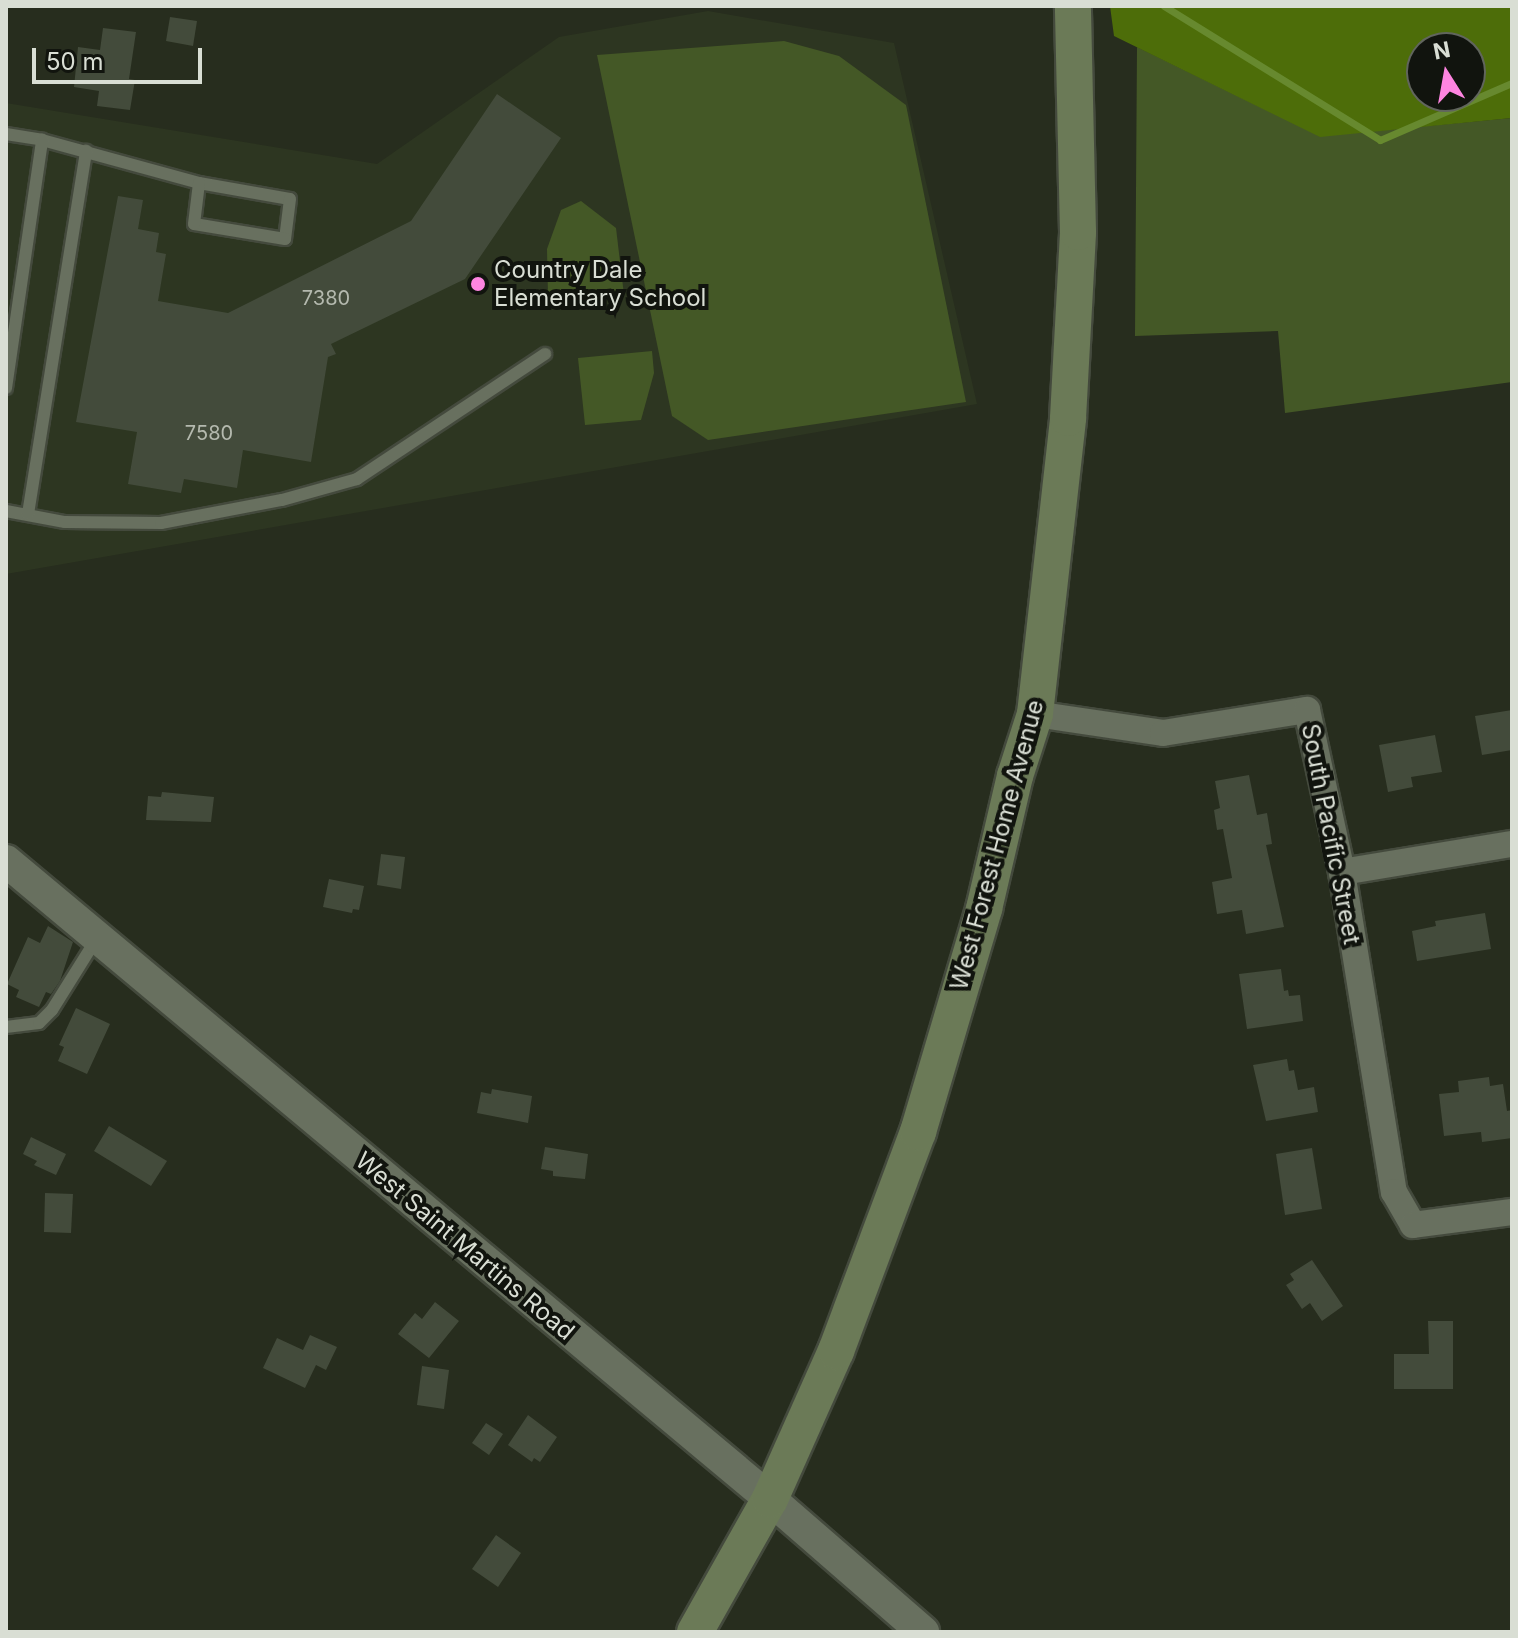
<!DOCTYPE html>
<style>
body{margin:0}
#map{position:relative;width:1518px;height:1638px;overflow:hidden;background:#272d1e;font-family:Inter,sans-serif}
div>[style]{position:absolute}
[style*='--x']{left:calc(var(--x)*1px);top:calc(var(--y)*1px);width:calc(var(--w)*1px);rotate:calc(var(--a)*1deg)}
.built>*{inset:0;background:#2d3621}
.green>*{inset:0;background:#445826}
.forest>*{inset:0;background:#4d6d09}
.stream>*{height:7px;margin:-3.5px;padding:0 3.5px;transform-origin:3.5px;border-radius:3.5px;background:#67892f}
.building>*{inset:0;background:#434b3b}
.roads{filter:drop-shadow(2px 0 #444a3d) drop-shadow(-2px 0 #444a3d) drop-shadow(0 2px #444a3d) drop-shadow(0 -2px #444a3d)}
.service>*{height:12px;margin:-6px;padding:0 6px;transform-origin:6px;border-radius:6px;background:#68705f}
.minor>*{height:26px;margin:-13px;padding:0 13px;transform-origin:13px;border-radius:13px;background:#68705f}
.tertiary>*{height:32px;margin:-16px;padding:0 16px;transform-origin:16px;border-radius:16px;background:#68705f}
.secondary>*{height:36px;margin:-18px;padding:0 18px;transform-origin:18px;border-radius:18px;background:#6b7a57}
.dots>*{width:22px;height:22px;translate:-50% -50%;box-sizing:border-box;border:4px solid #11140e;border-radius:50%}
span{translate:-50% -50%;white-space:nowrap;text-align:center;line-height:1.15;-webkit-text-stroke:8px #11140e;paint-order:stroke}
.number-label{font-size:20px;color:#b4b9ae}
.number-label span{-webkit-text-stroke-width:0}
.poi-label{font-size:24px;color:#d9ded4}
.left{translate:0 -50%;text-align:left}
.street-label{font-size:24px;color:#d9ded4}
.frame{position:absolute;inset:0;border:8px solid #d9ded4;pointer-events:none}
.north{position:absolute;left:1406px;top:32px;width:80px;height:80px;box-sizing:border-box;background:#11140e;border:2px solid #61655d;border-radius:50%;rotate:349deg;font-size:22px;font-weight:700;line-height:32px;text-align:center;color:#d9ded4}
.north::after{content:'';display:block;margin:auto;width:28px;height:36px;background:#fe85e0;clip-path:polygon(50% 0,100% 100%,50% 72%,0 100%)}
.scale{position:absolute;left:32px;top:48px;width:170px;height:36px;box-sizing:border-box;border:4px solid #d9ded4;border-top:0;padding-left:10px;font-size:24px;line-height:28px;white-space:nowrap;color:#d9ded4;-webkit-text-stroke:6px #11140e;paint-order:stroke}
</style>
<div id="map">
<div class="built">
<i style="clip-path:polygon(708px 11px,894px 43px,977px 404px,6px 574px,6px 103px,377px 164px,559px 37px)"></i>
</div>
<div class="green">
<i style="clip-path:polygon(784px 41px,839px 56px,906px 105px,966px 402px,708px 440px,672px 416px,597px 55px)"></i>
<i style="clip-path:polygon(1137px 47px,1320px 136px,1512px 118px,1512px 382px,1285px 413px,1278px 331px,1135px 336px)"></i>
<i style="clip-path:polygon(581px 201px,616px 228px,624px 295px,548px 295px,547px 249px,561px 210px)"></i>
<i style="clip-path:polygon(652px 351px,654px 373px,641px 420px,585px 425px,578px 358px)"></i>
</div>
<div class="forest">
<i style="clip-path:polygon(evenodd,1110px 6px,1512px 6px,1512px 118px,1320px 137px,1114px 36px,1110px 6px,1422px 48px,1470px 48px,1470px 96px,1422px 96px,1422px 48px)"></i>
</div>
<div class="stream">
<i style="--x:1164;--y:6;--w:254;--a:31.8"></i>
<i style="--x:1380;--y:140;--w:144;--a:-23.4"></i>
</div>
<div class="building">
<i style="clip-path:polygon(170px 17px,197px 21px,193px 46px,166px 41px)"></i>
<i style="clip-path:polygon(103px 28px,136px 32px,129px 79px,135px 80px,130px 110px,97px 106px,99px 91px,74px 87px,78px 47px,100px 50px)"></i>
<i style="clip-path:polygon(497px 94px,561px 138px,465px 279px,331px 344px,336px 354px,328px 357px,311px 462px,243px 450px,237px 488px,184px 479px,181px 493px,128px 484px,137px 432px,76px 422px,118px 196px,143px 200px,138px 229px,159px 233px,156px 252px,166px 254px,158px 301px,228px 313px,411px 221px)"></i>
<i style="clip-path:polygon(1512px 710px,1512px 750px,1482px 755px,1475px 716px)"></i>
<i style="clip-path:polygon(1435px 735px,1442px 772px,1411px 777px,1413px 787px,1388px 792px,1379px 745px)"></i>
<i style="clip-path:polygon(1249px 775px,1257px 815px,1267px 813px,1272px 844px,1266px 845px,1284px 927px,1246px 934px,1242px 910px,1217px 914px,1212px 882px,1232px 878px,1223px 829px,1217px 830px,1214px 810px,1220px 808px,1215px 781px)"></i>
<i style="clip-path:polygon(162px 792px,214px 797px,211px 822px,146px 820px,148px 796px,161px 797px)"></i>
<i style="clip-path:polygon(381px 854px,405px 857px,401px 889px,377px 885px)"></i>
<i style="clip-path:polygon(329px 879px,364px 886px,359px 910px,353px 909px,352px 913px,323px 907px)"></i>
<i style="clip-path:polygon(1485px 913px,1491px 949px,1417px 961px,1412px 931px,1436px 926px,1435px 921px)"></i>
<i style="clip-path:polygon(48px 926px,73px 942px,60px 981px,51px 994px,46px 992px,39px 1007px,16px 997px,19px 990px,7px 984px,28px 937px,40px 943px)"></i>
<i style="clip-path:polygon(1281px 969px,1284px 991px,1288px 990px,1289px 996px,1300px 995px,1303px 1021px,1247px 1029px,1239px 974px)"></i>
<i style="clip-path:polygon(76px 1008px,110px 1024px,87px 1074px,58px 1061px,64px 1047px,59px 1045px)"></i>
<i style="clip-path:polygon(1287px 1059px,1289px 1071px,1294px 1070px,1298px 1090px,1314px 1087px,1318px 1112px,1266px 1121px,1253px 1065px)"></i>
<i style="clip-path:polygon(1489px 1077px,1490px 1086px,1503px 1084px,1507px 1111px,1512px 1110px,1512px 1138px,1482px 1142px,1481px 1132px,1444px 1136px,1439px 1094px,1459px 1092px,1458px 1081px)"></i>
<i style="clip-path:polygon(492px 1089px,532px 1096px,528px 1123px,477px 1113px,481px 1092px,491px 1094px)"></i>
<i style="clip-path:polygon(109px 1126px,167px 1161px,151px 1186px,94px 1151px)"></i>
<i style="clip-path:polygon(31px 1137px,66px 1154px,56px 1175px,34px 1165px,37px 1161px,23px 1154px)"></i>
<i style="clip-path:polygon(545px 1147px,588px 1154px,585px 1179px,553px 1176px,553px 1171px,541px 1169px)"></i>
<i style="clip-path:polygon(1312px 1148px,1322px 1209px,1285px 1215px,1276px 1154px)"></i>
<i style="clip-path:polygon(45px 1193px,73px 1194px,71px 1233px,44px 1232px)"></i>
<i style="clip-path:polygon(1312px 1260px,1343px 1306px,1322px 1321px,1310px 1303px,1302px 1309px,1286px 1285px,1294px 1280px,1290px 1274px)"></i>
<i style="clip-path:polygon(435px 1302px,459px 1321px,429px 1358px,398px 1334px,415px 1313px,422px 1319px)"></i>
<i style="clip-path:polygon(1428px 1321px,1453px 1321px,1453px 1389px,1394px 1389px,1394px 1354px,1429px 1354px)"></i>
<i style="clip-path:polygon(310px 1335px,337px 1347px,326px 1370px,316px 1365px,305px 1388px,263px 1368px,277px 1338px,303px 1350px)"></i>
<i style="clip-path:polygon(422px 1366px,449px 1370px,444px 1409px,417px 1405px)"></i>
<i style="clip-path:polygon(528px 1415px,557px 1437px,540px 1462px,534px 1458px,532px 1462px,508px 1445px)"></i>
<i style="clip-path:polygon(486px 1423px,503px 1434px,489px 1455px,472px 1443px)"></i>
<i style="clip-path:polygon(496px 1535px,521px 1553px,498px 1587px,472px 1569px)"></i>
</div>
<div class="roads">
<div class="service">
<i style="--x:6;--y:134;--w:36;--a:9"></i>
<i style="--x:42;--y:140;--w:163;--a:15.3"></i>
<i style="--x:199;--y:183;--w:92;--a:10"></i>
<i style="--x:290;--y:199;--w:40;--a:97.1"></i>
<i style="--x:285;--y:239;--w:92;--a:-170.6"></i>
<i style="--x:194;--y:224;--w:41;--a:-83"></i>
<i style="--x:6;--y:388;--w:251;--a:-81.7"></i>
<i style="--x:6;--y:511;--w:60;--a:10.6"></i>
<i style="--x:65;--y:522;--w:96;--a:0.6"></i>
<i style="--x:161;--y:523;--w:123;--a:-10.8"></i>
<i style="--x:282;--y:500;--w:78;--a:-15.6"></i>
<i style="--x:357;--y:479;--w:226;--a:-33.6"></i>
<i style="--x:28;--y:514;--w:368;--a:-80.9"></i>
<i style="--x:6;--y:1027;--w:33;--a:-7"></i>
<i style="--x:39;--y:1023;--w:18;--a:-45"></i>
<i style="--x:52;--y:1010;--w:85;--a:-58"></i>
</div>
<div class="minor">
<i style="--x:1035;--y:714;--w:129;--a:8.4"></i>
<i style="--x:1163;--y:733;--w:146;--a:-9.1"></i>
<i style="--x:1307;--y:710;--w:166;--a:77.8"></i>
<i style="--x:1342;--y:872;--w:324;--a:80.8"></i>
<i style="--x:1394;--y:1192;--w:38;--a:60"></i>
<i style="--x:1413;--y:1225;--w:100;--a:-7.5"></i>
<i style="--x:1342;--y:872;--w:172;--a:-9.4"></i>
</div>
<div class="tertiary">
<i style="--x:6;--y:861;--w:995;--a:39.86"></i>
<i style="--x:770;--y:1499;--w:203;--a:41"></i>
</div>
<div class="secondary">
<i style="--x:695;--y:1632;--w:153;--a:-60.6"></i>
<i style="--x:770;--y:1499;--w:162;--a:-66"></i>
<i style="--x:836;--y:1351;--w:234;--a:-69.5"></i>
<i style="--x:918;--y:1132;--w:233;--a:-73.5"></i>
<i style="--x:984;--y:909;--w:137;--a:-76.9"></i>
<i style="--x:1015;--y:776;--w:65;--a:-72.1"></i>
<i style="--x:1035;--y:714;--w:298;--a:-83.6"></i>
<i style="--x:1068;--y:418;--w:186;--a:-86.9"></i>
<i style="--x:1078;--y:232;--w:226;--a:-91.3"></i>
</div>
</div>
<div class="dots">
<i style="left:478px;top:284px;background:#fe85e0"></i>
</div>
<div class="number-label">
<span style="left:326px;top:298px">7380</span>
<span style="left:209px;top:433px">7580</span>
</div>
<div class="poi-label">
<span class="left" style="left:494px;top:284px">Country Dale<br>Elementary School</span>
</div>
<div class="street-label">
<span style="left:1331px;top:834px;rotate:79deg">South Pacific Street</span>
<span style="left:997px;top:845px;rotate:-75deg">West Forest Home Avenue</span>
<span style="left:465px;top:1246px;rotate:40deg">West Saint Martins Road</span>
</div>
<div class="frame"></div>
<div class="north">N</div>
<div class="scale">50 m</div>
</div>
